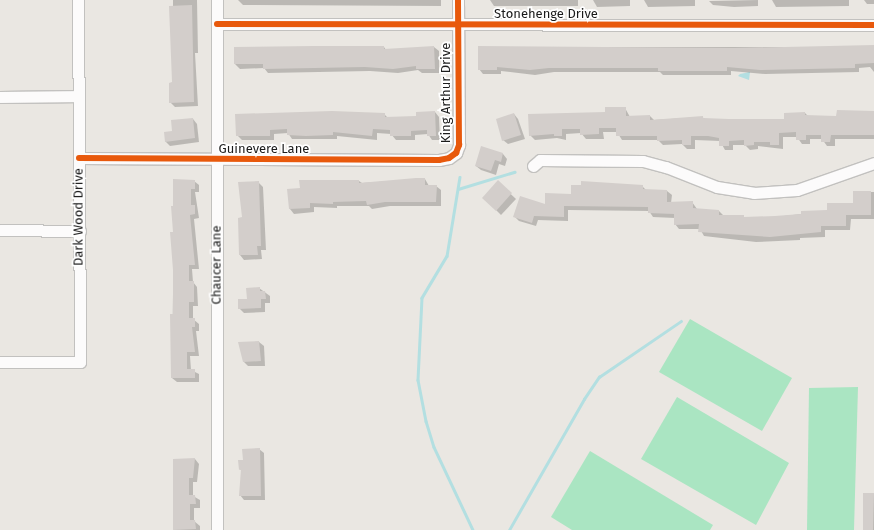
<!DOCTYPE html>
<style>
body{margin:0}
#map{position:relative;width:874px;height:530px;overflow:hidden;background:#eae7e2;font-family:"Fira Sans",sans-serif}
div>[style]{position:absolute}
[style*='--x']{left:calc(var(--x)*1px);top:calc(var(--y)*1px);width:calc(var(--w)*1px);rotate:calc(var(--a)*1deg)}
.pitch>*{inset:0;background:#aae5c2}
.water>*{inset:0;background:#b3dfe1}
.shadow>*{inset:0;background:#0003}
.stream>*{height:2.5px;margin:-1.25px;padding:0 1.25px;transform-origin:1.25px;border-radius:1.25px;background:#b3dfe1}
.building>*{inset:0;background:#d3cecb}
.roads{filter:drop-shadow(1px 0 #c2c1bf) drop-shadow(-1px 0 #c2c1bf) drop-shadow(0 1px #c2c1bf) drop-shadow(0 -1px #c2c1bf)}
.minor>*{height:11px;margin:-5.5px;padding:0 5.5px;transform-origin:5.5px;border-radius:5.5px;background:#fcfbfb}
.cycleway>*{height:6px;margin:-3px;padding:0 3px;transform-origin:3px;border-radius:3px;background:#e8590c}
span{translate:-50% -50%;white-space:nowrap;text-align:center;line-height:1.15;-webkit-text-stroke:3.5px #fff;paint-order:stroke}
.street-label{font-size:13px;color:#1b1b1b}
</style>
<div id="map">
<div class="pitch">
<i style="clip-path:polygon(690px 319px,792px 378px,762px 431px,659px 372px)"></i>
<i style="clip-path:polygon(858px 387px,854px 530px,807px 530px,809px 388px)"></i>
<i style="clip-path:polygon(677px 397px,789px 463px,756px 525px,641px 459px)"></i>
<i style="clip-path:polygon(590px 451px,713px 525px,710px 530px,572px 530px,551px 517px)"></i>
</div>
<div class="water">
<i style="clip-path:polygon(750px 72px,749px 80px,738px 76px,740px 74px)"></i>
</div>
<div class="shadow">
<i style="clip-path:polygon(173px 0,197px 0,198px 53px,195px 53px,198px 106px,175px 107px,170px 102px,173px 83px,170px 7px,173px 7px)"></i>
<i style="clip-path:polygon(441px 0,441px 6px,243px 5px,238px 0)"></i>
<i style="clip-path:polygon(490px 0,578px 0,578px 6px,494px 6px)"></i>
<i style="clip-path:polygon(593px 0,630px 0,630px 6px,597px 7px)"></i>
<i style="clip-path:polygon(644px 0,695px 0,695px 6px,648px 7px)"></i>
<i style="clip-path:polygon(758px 0,758px 6px,734px 7px,713px 5px,709px 1px)"></i>
<i style="clip-path:polygon(772px 0,849px 0,849px 6px,776px 7px)"></i>
<i style="clip-path:polygon(864px 0,874px 0,874px 4px,867px 4px)"></i>
<i style="clip-path:polygon(384px 47px,386px 50px,434px 47px,439px 51px,439px 73px,422px 73px,418px 70px,398px 73px,370px 71px,268px 73px,264px 68px,240px 69px,235px 64px,235px 48px)"></i>
<i style="clip-path:polygon(479px 47px,874px 47px,874px 72px,870px 67px,859px 68px,859px 72px,765px 74px,731px 71px,731px 75px,663px 75px,660px 72px,554px 72px,535px 75px,501px 71px,501px 74px,483px 74px,479px 69px)"></i>
<i style="clip-path:polygon(625px 108px,630px 117px,650px 116px,654px 120px,702px 117px,705px 119px,785px 120px,805px 113px,808px 116px,837px 117px,874px 112px,874px 139px,835px 139px,835px 146px,827px 146px,822px 139px,810px 139px,810px 144px,802px 144px,797px 137px,783px 137px,783px 149px,758px 146px,758px 149px,750px 150px,745px 145px,733px 145px,733px 150px,725px 150px,720px 141px,695px 140px,695px 149px,687px 149px,682px 144px,663px 145px,658px 140px,622px 140px,617px 132px,603px 132px,604px 139px,586px 139px,581px 133px,566px 134px,566px 140px,557px 138px,535px 140px,530px 135px)"></i>
<i style="clip-path:polygon(435px 112px,439px 117px,440px 140px,432px 140px,428px 134px,415px 135px,415px 140px,396px 140px,391px 134px,377px 133px,377px 140px,337px 136px,337px 139px,292px 139px,288px 133px,274px 134px,274px 140px,242px 140px,237px 135px,237px 115px,384px 114px,388px 118px,417px 117px)"></i>
<i style="clip-path:polygon(514px 114px,518px 119px,525px 139px,508px 144px,503px 140px)"></i>
<i style="clip-path:polygon(193px 119px,197px 124px,199px 142px,170px 146px,165px 141px,173px 132px)"></i>
<i style="clip-path:polygon(482px 148px,503px 154px,507px 159px,505px 166px,499px 164px,496px 175px,481px 170px,476px 166px)"></i>
<i style="clip-path:polygon(425px 179px,429px 186px,436px 186px,441px 190px,441px 206px,390px 206px,372px 209px,369px 206px,337px 206px,337px 208px,314px 207px,314px 212px,294px 214px,290px 209px,289px 189px,301px 189px,308px 180px,359px 181px,362px 183px)"></i>
<i style="clip-path:polygon(194px 181px,199px 185px,199px 192px,195px 192px,199px 218px,194px 219px,199px 269px,192px 269px,193px 282px,197px 287px,198px 306px,193px 306px,193px 319px,199px 324px,199px 331px,196px 331px,199px 356px,190px 356px,191px 370px,199px 374px,199px 382px,177px 382px,172px 378px,174px 207px)"></i>
<i style="clip-path:polygon(258px 182px,263px 187px,266px 250px,261px 250px,262px 259px,244px 260px,240px 255px,239px 218px,243px 218px)"></i>
<i style="clip-path:polygon(498px 182px,516px 199px,501px 215px,488px 202px)"></i>
<i style="clip-path:polygon(642px 186px,646px 190px,667px 191px,672px 195px,671px 203px,692px 202px,697px 209px,719px 211px,724px 216px,745px 218px,775px 217px,828px 211px,854px 204px,854px 192px,874px 192px,874px 219px,851px 219px,850px 230px,825px 230px,825px 237px,800px 238px,800px 240px,756px 242px,704px 236px,700px 229px,679px 229px,675px 224px,675px 218px,653px 217px,649px 211px,568px 210px,568px 221px,538px 220px,536px 226px,519px 221px,514px 216px,572px 195px)"></i>
<i style="clip-path:polygon(259px 288px,270px 296px,270px 303px,265px 303px,265px 312px,244px 313px,239px 308px)"></i>
<i style="clip-path:polygon(259px 342px,264px 346px,265px 366px,248px 366px,244px 362px,239px 343px)"></i>
<i style="clip-path:polygon(259px 449px,264px 453px,265px 500px,244px 500px,240px 495px,242px 471px,240px 469px,244px 461px)"></i>
<i style="clip-path:polygon(195px 459px,199px 464px,197px 482px,193px 482px,193px 496px,200px 500px,200px 508px,194px 508px,194px 521px,200px 526px,200px 530px,174px 530px,174px 460px)"></i>
<i style="clip-path:polygon(864px 494px,874px 494px,874px 530px,863px 530px)"></i>
</div>
<div class="stream">
<i style="--x:460;--y:177;--w:80;--a:99.3"></i>
<i style="--x:447;--y:256;--w:49;--a:120.8"></i>
<i style="--x:422;--y:298;--w:82;--a:92.8"></i>
<i style="--x:418;--y:380;--w:42;--a:79"></i>
<i style="--x:426;--y:421;--w:27;--a:73"></i>
<i style="--x:434;--y:447;--w:92;--a:64.8"></i>
<i style="--x:458;--y:189;--w:59;--a:-16.9"></i>
<i style="--x:509;--y:530;--w:151;--a:-60.2"></i>
<i style="--x:584;--y:399;--w:27;--a:-56"></i>
<i style="--x:599;--y:377;--w:99;--a:-34.3"></i>
</div>
<div class="building">
<i style="clip-path:polygon(192px 5px,194px 102px,169px 103px,169px 83px,172px 82px,169px 6px)"></i>
<i style="clip-path:polygon(874px 45px,874px 63px,855px 64px,855px 68px,760px 70px,727px 67px,727px 71px,658px 71px,658px 68px,549px 68px,530px 70px,497px 67px,497px 70px,478px 70px,478px 46px,734px 48px)"></i>
<i style="clip-path:polygon(314px 46px,384px 46px,384px 49px,434px 46px,435px 69px,416px 69px,416px 66px,393px 69px,365px 67px,263px 69px,263px 64px,234px 64px,234px 47px)"></i>
<i style="clip-path:polygon(605px 107px,626px 107px,626px 116px,650px 115px,650px 120px,703px 116px,703px 118px,729px 119px,784px 119px,784px 113px,805px 112px,805px 115px,836px 116px,837px 110px,874px 111px,874px 135px,831px 135px,830px 142px,821px 142px,821px 135px,806px 135px,806px 140px,796px 140px,796px 132px,779px 133px,779px 145px,770px 145px,770px 142px,754px 142px,754px 145px,744px 146px,744px 140px,729px 141px,729px 146px,719px 146px,719px 138px,708px 136px,691px 136px,691px 145px,682px 145px,682px 140px,657px 141px,657px 136px,616px 136px,616px 128px,599px 128px,599px 134px,580px 135px,580px 129px,562px 129px,562px 136px,554px 136px,554px 134px,529px 136px,528px 114px,605px 112px)"></i>
<i style="clip-path:polygon(332px 111px,385px 113px,385px 117px,416px 116px,416px 112px,435px 111px,436px 136px,427px 136px,427px 130px,411px 131px,411px 136px,390px 136px,390px 130px,373px 129px,372px 136px,333px 132px,333px 135px,306px 136px,287px 135px,287px 129px,270px 130px,270px 136px,236px 136px,235px 114px)"></i>
<i style="clip-path:polygon(514px 113px,521px 135px,502px 141px,496px 119px)"></i>
<i style="clip-path:polygon(193px 118px,195px 138px,165px 142px,164px 132px,172px 131px,171px 120px)"></i>
<i style="clip-path:polygon(481px 146px,503px 153px,501px 162px,495px 160px,491px 171px,475px 166px)"></i>
<i style="clip-path:polygon(416px 178px,425px 178px,425px 185px,437px 185px,436px 202px,385px 202px,367px 205px,366px 201px,333px 202px,333px 204px,310px 203px,310px 208px,289px 209px,287px 189px,300px 188px,299px 180px,359px 180px,359px 183px)"></i>
<i style="clip-path:polygon(173px 179px,195px 180px,195px 189px,191px 189px,191px 205px,195px 205px,195px 214px,190px 215px,195px 265px,189px 265px,189px 281px,194px 281px,194px 302px,189px 302px,189px 318px,195px 318px,195px 327px,192px 327px,195px 352px,187px 352px,187px 369px,195px 369px,195px 378px,171px 378px,170px 314px,173px 314px,173px 270px,170px 232px,173px 232px,171px 206px,173px 206px)"></i>
<i style="clip-path:polygon(498px 180px,512px 193px,496px 211px,482px 198px)"></i>
<i style="clip-path:polygon(259px 181px,261px 246px,257px 246px,258px 255px,239px 255px,238px 218px,242px 217px,238px 182px)"></i>
<i style="clip-path:polygon(581px 181px,643px 185px,643px 189px,667px 190px,667px 202px,693px 201px,693px 208px,719px 210px,719px 215px,744px 215px,744px 217px,775px 216px,801px 214px,801px 211px,827px 210px,827px 203px,853px 203px,853px 191px,871px 191px,871px 215px,846px 215px,846px 226px,821px 226px,821px 232px,770px 237px,698px 232px,699px 224px,674px 225px,674px 214px,648px 213px,648px 207px,564px 206px,564px 217px,534px 216px,532px 223px,513px 217px,520px 196px,545px 204px,545px 193px,571px 194px,571px 185px,581px 185px)"></i>
<i style="clip-path:polygon(260px 287px,260px 291px,265px 291px,266px 299px,261px 299px,261px 308px,238px 309px,238px 299px,247px 299px,246px 288px)"></i>
<i style="clip-path:polygon(259px 341px,261px 361px,243px 362px,238px 342px)"></i>
<i style="clip-path:polygon(260px 448px,261px 496px,239px 496px,241px 469px,239px 470px,238px 460px,243px 460px,242px 449px)"></i>
<i style="clip-path:polygon(195px 458px,193px 478px,189px 478px,189px 495px,195px 495px,196px 504px,190px 504px,190px 520px,195px 520px,196px 529px,173px 530px,173px 459px)"></i>
<i style="clip-path:polygon(863px 493px,874px 493px,873px 530px,863px 530px)"></i>
</div>
<div class="roads">
<div class="minor">
<i style="--x:217;--y:24;--w:657;--a:0.09"></i>
<i style="--x:0;--y:97;--w:79;--a:-0.7"></i>
<i style="--x:79;--y:158;--w:360;--a:0.3"></i>
<i style="--x:439;--y:160;--w:10;--a:-11"></i>
<i style="--x:449;--y:158;--w:9;--a:-36"></i>
<i style="--x:456;--y:153;--w:9;--a:-69"></i>
<i style="--x:459;--y:145;--w:145;--a:-90.4"></i>
<i style="--x:533;--y:166;--w:9;--a:-41"></i>
<i style="--x:540;--y:160;--w:103;--a:0.6"></i>
<i style="--x:643;--y:161;--w:24;--a:15"></i>
<i style="--x:666;--y:167;--w:55;--a:21.4"></i>
<i style="--x:717;--y:187;--w:37;--a:9"></i>
<i style="--x:754;--y:193;--w:43;--a:-4"></i>
<i style="--x:797;--y:190;--w:82;--a:-19.3"></i>
<i style="--x:0;--y:230;--w:80;--a:0.7"></i>
<i style="--x:0;--y:362;--w:80;--a:0"></i>
<i style="--x:80;--y:362;--w:362;--a:-90.3"></i>
<i style="--x:217;--y:530;--w:530;--a:-90"></i>
</div>
</div>
<div class="cycleway">
<i style="--x:217;--y:24;--w:657;--a:0.09"></i>
<i style="--x:79;--y:158;--w:360;--a:0.3"></i>
<i style="--x:439;--y:160;--w:10;--a:-11"></i>
<i style="--x:449;--y:158;--w:9;--a:-36"></i>
<i style="--x:456;--y:153;--w:9;--a:-69"></i>
<i style="--x:459;--y:145;--w:145;--a:-90.4"></i>
</div>
<div class="street-label">
<span style="left:546px;top:14px">Stonehenge Drive</span>
<span style="left:446px;top:93px;rotate:-90deg">King Arthur Drive</span>
<span style="left:264px;top:149px">Guinevere Lane</span>
<span style="left:79px;top:217px;rotate:-90deg">Dark Wood Drive</span>
<span style="left:217px;top:265px;rotate:-90deg">Chaucer Lane</span>
</div>
</div>
